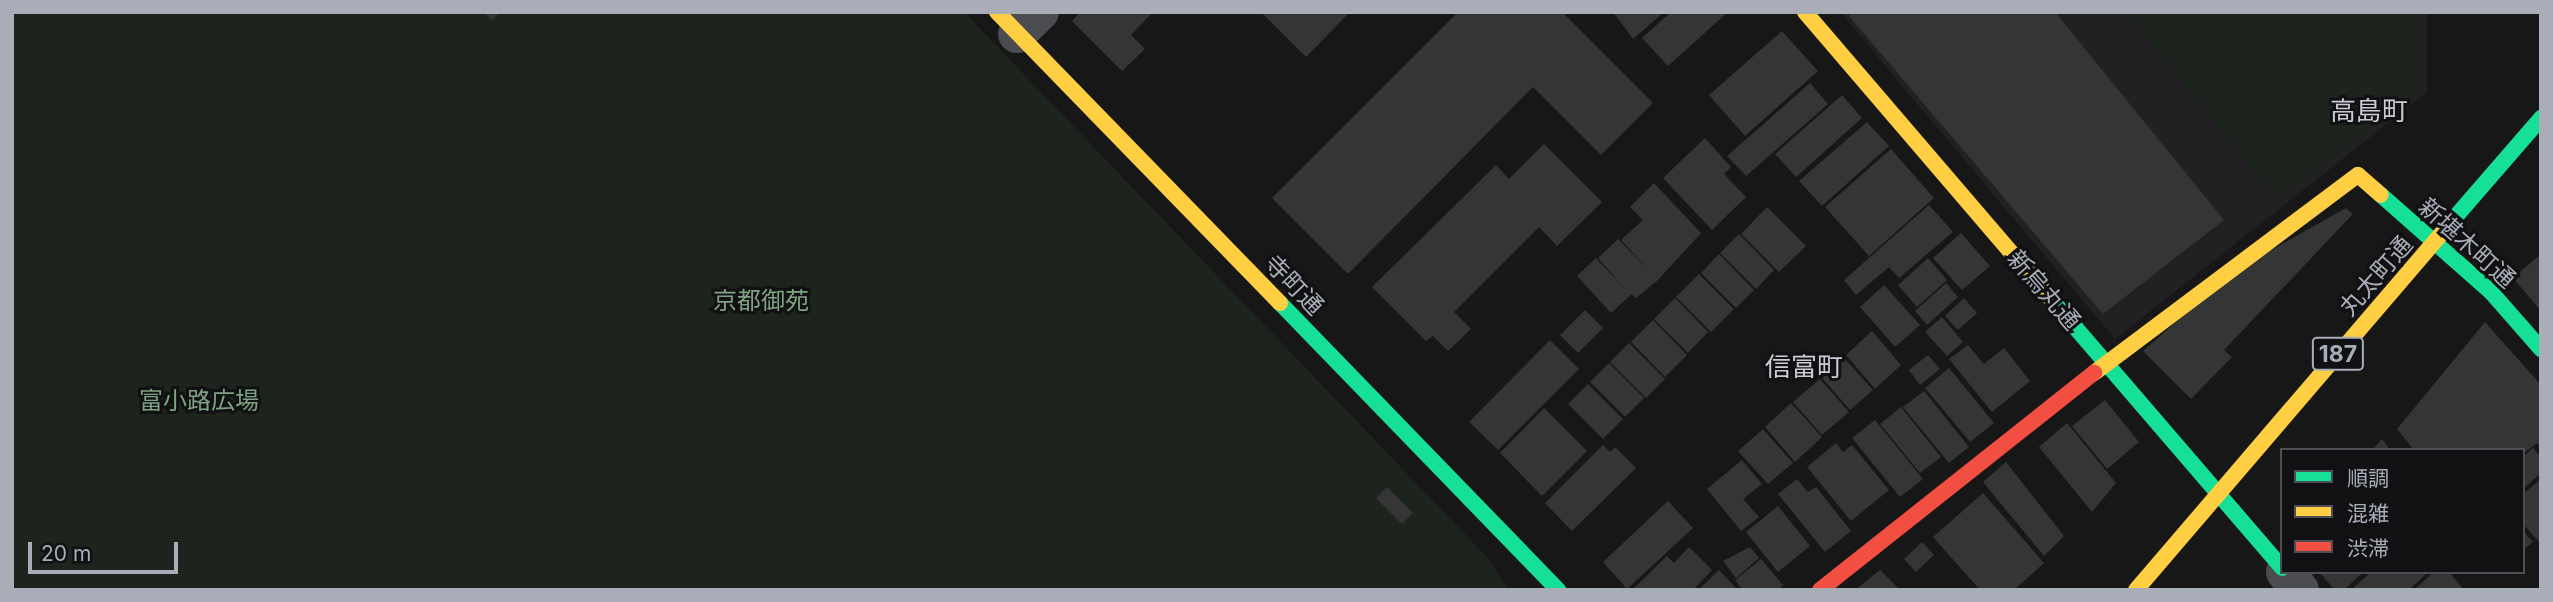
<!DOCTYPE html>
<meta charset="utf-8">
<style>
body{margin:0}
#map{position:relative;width:2553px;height:602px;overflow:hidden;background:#171717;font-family:Inter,"Noto Sans JP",sans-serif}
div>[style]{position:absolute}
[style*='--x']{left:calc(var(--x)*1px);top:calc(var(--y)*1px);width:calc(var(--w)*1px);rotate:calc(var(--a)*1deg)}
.built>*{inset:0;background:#212123}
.green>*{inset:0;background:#1d241e}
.building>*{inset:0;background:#353536}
.street>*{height:38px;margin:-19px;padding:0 19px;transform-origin:19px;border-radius:19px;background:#4b4c50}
.fast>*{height:16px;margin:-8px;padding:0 8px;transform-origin:8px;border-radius:8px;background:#16e098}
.slow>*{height:16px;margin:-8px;padding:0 8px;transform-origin:8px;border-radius:8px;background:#ffcf43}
.jam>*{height:16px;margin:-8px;padding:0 8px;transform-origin:8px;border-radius:8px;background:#f24e42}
span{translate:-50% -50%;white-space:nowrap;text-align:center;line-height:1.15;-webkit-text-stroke:6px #111113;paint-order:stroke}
.shield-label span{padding:2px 5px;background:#111113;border:2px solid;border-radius:5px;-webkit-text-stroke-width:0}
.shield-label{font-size:23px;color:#a8adb8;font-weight:700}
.street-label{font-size:24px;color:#a8adb8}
.park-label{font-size:24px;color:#7fa381}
.neighbourhood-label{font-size:26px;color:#c9ccd4}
.frame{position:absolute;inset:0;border:14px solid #a8adb8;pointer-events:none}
.legend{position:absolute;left:2280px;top:448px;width:245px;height:126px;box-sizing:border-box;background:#111113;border:2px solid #4d4f55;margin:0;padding:9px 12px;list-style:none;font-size:21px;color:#a8adb8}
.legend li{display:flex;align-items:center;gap:14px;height:35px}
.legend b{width:35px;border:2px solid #4d4f55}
.scale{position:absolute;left:28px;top:542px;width:150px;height:32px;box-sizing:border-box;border:4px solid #a8adb8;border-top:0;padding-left:9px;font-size:21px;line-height:24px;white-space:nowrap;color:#a8adb8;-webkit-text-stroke:5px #111113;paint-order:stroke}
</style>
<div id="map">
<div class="built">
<i style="clip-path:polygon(1840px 12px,2427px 12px,2427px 92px,2115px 339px)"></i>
</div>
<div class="green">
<i style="clip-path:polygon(12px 12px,964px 12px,1487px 557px,1509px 590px,12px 590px)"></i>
<i style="clip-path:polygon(2127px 12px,2417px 12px,2414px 94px,2276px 198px)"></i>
</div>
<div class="building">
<i style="clip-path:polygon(484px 12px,500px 12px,492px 20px)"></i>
<i style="clip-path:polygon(1080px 12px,1153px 12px,1131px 35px,1145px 49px,1122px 71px,1072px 21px)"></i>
<i style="clip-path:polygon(1261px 12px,1350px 12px,1306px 57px)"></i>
<i style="clip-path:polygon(1458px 12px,1562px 12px,1653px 103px,1601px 155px,1533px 87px,1348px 274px,1272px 198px)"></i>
<i style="clip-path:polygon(1613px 12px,1664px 12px,1633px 39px)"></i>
<i style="clip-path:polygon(1671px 12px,1728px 12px,1668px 66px,1642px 38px)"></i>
<i style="clip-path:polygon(1853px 12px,2055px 12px,2224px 220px,2103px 314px,1849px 16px)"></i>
<i style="clip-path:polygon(1782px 31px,1818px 71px,1745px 136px,1709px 95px)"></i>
<i style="clip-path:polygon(1810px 83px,1828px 104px,1746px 176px,1727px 156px)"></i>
<i style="clip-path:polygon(1842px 95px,1862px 118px,1796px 177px,1775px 154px)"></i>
<i style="clip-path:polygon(1867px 122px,1889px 146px,1822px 206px,1799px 181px)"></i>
<i style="clip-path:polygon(1705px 138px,1731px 167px,1724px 174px,1746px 197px,1712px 230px,1663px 178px)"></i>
<i style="clip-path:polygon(1544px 144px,1602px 202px,1557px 246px,1539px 227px,1454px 312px,1471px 329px,1448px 351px,1433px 336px,1426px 341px,1372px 287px,1496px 165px,1509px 179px)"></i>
<i style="clip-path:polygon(1891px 149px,1934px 198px,1869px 256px,1825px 207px)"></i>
<i style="clip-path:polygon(1654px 183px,1701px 233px,1658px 280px,1636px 298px,1632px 294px,1611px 313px,1577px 276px,1596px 258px,1626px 290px,1598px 258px,1618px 239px,1648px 269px,1621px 240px,1643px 220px,1630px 207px)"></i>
<i style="clip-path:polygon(1929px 205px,1953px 232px,1899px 278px,1889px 267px,1856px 295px,1844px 280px)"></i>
<i style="clip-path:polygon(1767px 207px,1806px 246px,1779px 272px,1741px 234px)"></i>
<i style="clip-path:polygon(2346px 208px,2353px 214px,2224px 350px,2232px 357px,2191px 399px,2143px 351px,2234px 271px)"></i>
<i style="clip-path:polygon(1961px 233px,1990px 266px,1962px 290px,1933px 258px)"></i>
<i style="clip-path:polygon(1739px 234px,1774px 270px,1756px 289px,1720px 253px)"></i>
<i style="clip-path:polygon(1719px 254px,1754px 290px,1736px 308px,1701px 273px)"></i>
<i style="clip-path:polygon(2541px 254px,2541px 311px,2513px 278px)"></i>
<i style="clip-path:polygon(1928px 258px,1947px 280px,1917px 307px,1898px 285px)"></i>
<i style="clip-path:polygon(1699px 274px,1734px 309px,1711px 332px,1676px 297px)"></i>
<i style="clip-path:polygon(1946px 283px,1958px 297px,1927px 325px,1915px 311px)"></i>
<i style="clip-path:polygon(1884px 285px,1920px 325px,1895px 347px,1860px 307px)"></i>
<i style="clip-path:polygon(1675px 298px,1708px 332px,1688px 353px,1654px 319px)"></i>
<i style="clip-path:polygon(1964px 298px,1977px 313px,1958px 330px,1945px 316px)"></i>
<i style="clip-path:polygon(1585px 310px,1603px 328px,1578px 353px,1560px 335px)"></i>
<i style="clip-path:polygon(1942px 317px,1963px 342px,1947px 356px,1925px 332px)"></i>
<i style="clip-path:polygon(1653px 320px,1687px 355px,1665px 377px,1631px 342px)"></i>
<i style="clip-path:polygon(2485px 322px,2541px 385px,2541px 448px,2537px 443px,2523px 454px,2523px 450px,2414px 450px,2397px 429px)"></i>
<i style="clip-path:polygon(1872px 331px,1901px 365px,1875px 389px,1846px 355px)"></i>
<i style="clip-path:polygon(1550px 340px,1579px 369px,1498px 450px,1469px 422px)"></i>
<i style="clip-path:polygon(1629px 343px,1665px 379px,1646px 398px,1610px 362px)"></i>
<i style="clip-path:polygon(1968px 345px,1984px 364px,2004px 348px,2030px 381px,1992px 412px,1949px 359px)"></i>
<i style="clip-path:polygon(1928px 355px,1940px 369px,1920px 385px,1909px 370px)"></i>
<i style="clip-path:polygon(1844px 358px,1873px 390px,1850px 410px,1822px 378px)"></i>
<i style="clip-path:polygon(1609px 363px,1644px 398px,1625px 417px,1590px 382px)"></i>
<i style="clip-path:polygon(1949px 368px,1994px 423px,1970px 442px,1925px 388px)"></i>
<i style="clip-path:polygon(1820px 379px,1849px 412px,1822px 435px,1793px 402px)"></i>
<i style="clip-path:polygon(1588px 384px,1623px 419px,1603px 439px,1568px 404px)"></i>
<i style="clip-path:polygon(1924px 391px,1969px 447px,1949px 463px,1903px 407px)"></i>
<i style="clip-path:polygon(2105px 400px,2139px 442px,2107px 469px,2072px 426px)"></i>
<i style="clip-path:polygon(1791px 403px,1822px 437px,1795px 462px,1765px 427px)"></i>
<i style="clip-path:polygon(1901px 407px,1941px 457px,1920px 473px,1880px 424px)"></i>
<i style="clip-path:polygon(1544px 408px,1587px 451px,1542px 496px,1500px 453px)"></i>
<i style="clip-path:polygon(1875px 420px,1923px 479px,1900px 497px,1852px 438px)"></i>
<i style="clip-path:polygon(2067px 423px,2116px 483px,2092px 512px,2039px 447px)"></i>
<i style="clip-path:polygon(1763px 429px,1793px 463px,1768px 484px,1738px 451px)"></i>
<i style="clip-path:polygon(2382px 439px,2390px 450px,2372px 450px)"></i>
<i style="clip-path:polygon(1836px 443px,1843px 452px,1852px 445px,1889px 490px,1851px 521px,1807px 467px)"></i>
<i style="clip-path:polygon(1603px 445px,1610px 452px,1615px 447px,1636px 468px,1572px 531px,1545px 503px)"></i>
<i style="clip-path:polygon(2533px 448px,2541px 457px,2541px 473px,2523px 489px,2523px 457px)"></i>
<i style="clip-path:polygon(1742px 460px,1762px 484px,1743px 499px,1759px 517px,1741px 531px,1707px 489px)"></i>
<i style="clip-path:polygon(2006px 462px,2064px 536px,2044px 556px,1983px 482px)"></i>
<i style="clip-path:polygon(1797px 479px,1808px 492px,1816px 487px,1851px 531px,1825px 552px,1778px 494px)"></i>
<i style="clip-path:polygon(2541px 479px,2541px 544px,2523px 524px,2523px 494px)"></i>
<i style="clip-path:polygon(1387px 487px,1413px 513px,1402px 524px,1376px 498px)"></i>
<i style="clip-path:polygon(1983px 493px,2044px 563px,2014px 590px,1980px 590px,1933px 537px)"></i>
<i style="clip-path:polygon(1668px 501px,1693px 528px,1627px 589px,1603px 562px)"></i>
<i style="clip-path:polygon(1778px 506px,1810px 546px,1778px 572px,1746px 532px)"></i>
<i style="clip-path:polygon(2523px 531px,2533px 542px,2523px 550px)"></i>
<i style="clip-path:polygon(1922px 542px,1934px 555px,1916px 572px,1904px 559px)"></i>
<i style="clip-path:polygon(1689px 547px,1712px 570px,1693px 590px,1632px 590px,1667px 556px,1674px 563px)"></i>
<i style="clip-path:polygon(1750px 547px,1759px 558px,1736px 578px,1723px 561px)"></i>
<i style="clip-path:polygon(1761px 559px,1783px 585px,1778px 590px,1743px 590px,1735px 580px)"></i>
<i style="clip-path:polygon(1719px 570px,1738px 590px,1698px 590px)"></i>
<i style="clip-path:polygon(1880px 570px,1900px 590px,1855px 590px)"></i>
<i style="clip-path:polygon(2319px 572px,2363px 572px,2344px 590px,2335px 590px)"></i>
<i style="clip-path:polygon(2371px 572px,2428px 572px,2409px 590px,2351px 590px)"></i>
<i style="clip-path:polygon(2434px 572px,2449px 572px,2464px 590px,2414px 590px)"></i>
</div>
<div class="street">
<i style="--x:1017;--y:34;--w:32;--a:-44"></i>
<i style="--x:2285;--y:572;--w:23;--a:50"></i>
</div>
<div class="fast">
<i style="--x:2381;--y:195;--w:147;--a:41.4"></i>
<i style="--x:2491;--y:292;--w:76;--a:48.7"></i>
<i style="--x:2451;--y:222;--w:138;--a:-49.1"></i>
<i style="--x:2050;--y:298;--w:356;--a:49.3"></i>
<i style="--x:1280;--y:303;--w:400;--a:45.9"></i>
</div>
<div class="slow">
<i style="--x:997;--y:12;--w:406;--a:45.8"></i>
<i style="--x:1805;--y:12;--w:377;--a:49.4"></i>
<i style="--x:2094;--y:373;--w:330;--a:-36.9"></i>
<i style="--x:2358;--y:175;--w:30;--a:41"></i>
<i style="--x:2136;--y:590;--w:484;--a:-49.4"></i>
</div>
<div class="jam">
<i style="--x:1820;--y:590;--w:350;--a:-38.4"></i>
</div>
<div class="shield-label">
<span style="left:2338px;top:354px">187</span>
</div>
<div class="street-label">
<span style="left:2467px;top:243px;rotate:42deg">新堪木町通</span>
<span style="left:2376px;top:276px;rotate:-49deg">丸太町通</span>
<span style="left:1294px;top:285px;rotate:46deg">寺町通</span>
<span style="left:2044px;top:290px;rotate:49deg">新烏丸通</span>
</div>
<div class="park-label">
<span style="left:761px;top:301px">京都御苑</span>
<span style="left:199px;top:401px">富小路広場</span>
</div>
<div class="neighbourhood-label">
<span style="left:2369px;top:111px">高島町</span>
<span style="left:1804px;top:367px">信富町</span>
</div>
<div class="frame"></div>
<ul class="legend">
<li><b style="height:9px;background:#16e098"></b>順調</li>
<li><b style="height:9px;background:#ffcf43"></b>混雑</li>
<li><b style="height:9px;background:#f24e42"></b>渋滞</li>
</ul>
<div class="scale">20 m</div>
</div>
